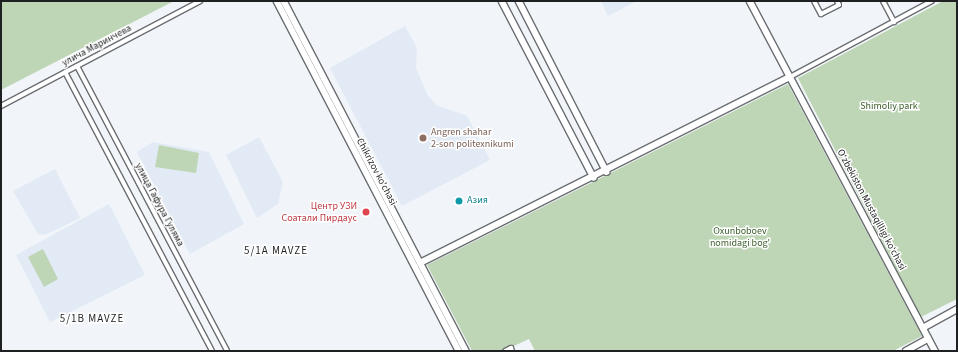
<!DOCTYPE html>
<meta charset="utf-8">
<style>
body{margin:0}
#map{position:relative;width:958px;height:352px;overflow:hidden;background:#f1f5f9;font-family:"Source Sans 3",sans-serif}
div>[style]{position:absolute}
[style*='--x']{left:calc(var(--x)*1px);top:calc(var(--y)*1px);width:calc(var(--w)*1px);rotate:calc(var(--a)*1deg)}
.built>*{inset:0;background:#e1eaf5}
.green>*{inset:0;background:#bed6b5}
.roads{filter:drop-shadow(1px 0 #6b6e72) drop-shadow(-1px 0 #6b6e72) drop-shadow(0 1px #6b6e72) drop-shadow(0 -1px #6b6e72)}
.street>*{height:4px;margin:-2px;padding:0 2px;transform-origin:2px;border-radius:2px;background:#fff}
.secondary>*{height:5.5px;margin:-2.75px;padding:0 2.75px;transform-origin:2.75px;border-radius:2.75px;background:#fff}
.dots>*{width:11px;height:11px;translate:-50% -50%;box-sizing:border-box;border:2px solid #fff;border-radius:50%}
span{translate:-50% -50%;white-space:nowrap;text-align:center;line-height:1.15;-webkit-text-stroke:3px #fff;paint-order:stroke}
.street-label{font-size:10px;color:#1f2021}
.park-label{font-size:10px;color:#3a5d2a}
.education-label{font-size:10px;color:#785e54}
.left{translate:0 -50%;text-align:left}
.culture-label{font-size:10px;color:#0d838f}
.health-label{font-size:10px;color:#be3a42}
.right{translate:-100% -50%;text-align:right}
.neighbourhood-label{font-size:11px;color:#1f2021;letter-spacing:1px}
.frame{position:absolute;inset:0;border:2px solid #1f2021;pointer-events:none}
</style>
<div id="map">
<div class="built">
<i style="clip-path:polygon(601px 1px,637px 1px,608px 16px)"></i>
<i style="clip-path:polygon(405px 26px,417px 48px,416px 68px,427px 94px,436px 105px,467px 116px,490px 160px,402px 206px,330px 68px)"></i>
<i style="clip-path:polygon(259px 137px,283px 182px,278px 204px,257px 218px,226px 155px)"></i>
<i style="clip-path:polygon(153px 142px,209px 152px,244px 224px,190px 254px,137px 152px)"></i>
<i style="clip-path:polygon(55px 169px,80px 218px,45px 235px,38px 234px,13px 191px)"></i>
<i style="clip-path:polygon(109px 204px,145px 275px,50px 322px,16px 255px)"></i>
</div>
<div class="green">
<i style="clip-path:polygon(1px 1px,174px 1px,1px 90px)"></i>
<i style="clip-path:polygon(943px 1px,957px 1px,957px 299px,921px 317px,798px 78px)"></i>
<i style="clip-path:polygon(788px 84px,922px 336px,893px 351px,535px 351px,529px 339px,503px 351px,472px 351px,427px 265px)"></i>
<i style="clip-path:polygon(159px 145px,199px 153px,196px 173px,155px 167px)"></i>
<i style="clip-path:polygon(43px 249px,58px 279px,44px 287px,28px 257px)"></i>
</div>
<div class="roads">
<div class="street">
<i style="--x:814;--y:1;--w:15;--a:62"></i>
<i style="--x:821;--y:14;--w:20;--a:-27"></i>
<i style="--x:839;--y:5;--w:4;--a:-117"></i>
<i style="--x:883;--y:1;--w:24;--a:62"></i>
<i style="--x:77;--y:66;--w:322;--a:62.2"></i>
<i style="--x:65;--y:72;--w:315;--a:62.2"></i>
<i style="--x:790;--y:77;--w:161;--a:-28.2"></i>
<i style="--x:1;--y:106;--w:225;--a:-27.8"></i>
<i style="--x:505;--y:351;--w:7;--a:-27"></i>
<i style="--x:511;--y:348;--w:3;--a:72"></i>
</div>
<div class="secondary">
<i style="--x:277;--y:1;--w:394;--a:62.5"></i>
<i style="--x:284;--y:1;--w:394;--a:62.5"></i>
<i style="--x:502;--y:1;--w:199;--a:62.5"></i>
<i style="--x:519;--y:1;--w:192;--a:62.8"></i>
<i style="--x:750;--y:1;--w:396;--a:62.1"></i>
<i style="--x:420;--y:263;--w:414;--a:-26.7"></i>
<i style="--x:923;--y:328;--w:39;--a:-29"></i>
<i style="--x:906;--y:351;--w:25;--a:-29"></i>
</div>
</div>
<div class="dots">
<i style="left:423px;top:138px;background:#8d6e63"></i>
<i style="left:459px;top:201px;background:#0f9aa8"></i>
<i style="left:366px;top:212px;background:#e0444e"></i>
</div>
<div class="street-label">
<span style="left:97px;top:46px;rotate:-28deg">улича Маринчева</span>
<span style="left:376px;top:172px;rotate:62deg">Chikrizov ko'chasi</span>
<span style="left:159px;top:205px;rotate:62deg">улица Гафура Гуляма</span>
<span style="left:871px;top:210px;rotate:62deg">O‘zbekiston Mustaqilligi ko‘chasi</span>
</div>
<div class="park-label">
<span style="left:889px;top:107px">Shimoliy park</span>
<span style="left:740px;top:237px">Oxunboboev<br>nomidagi bog'</span>
</div>
<div class="education-label">
<span class="left" style="left:431px;top:138px">Angren shahar<br>2-son politexnikumi</span>
</div>
<div class="culture-label">
<span class="left" style="left:467px;top:201px">Азия</span>
</div>
<div class="health-label">
<span class="right" style="left:357px;top:212px">Центр УЗИ<br>Соатали Пирдаус</span>
</div>
<div class="neighbourhood-label">
<span style="left:276px;top:251px">5/1A MAVZE</span>
<span style="left:92px;top:319px">5/1B MAVZE</span>
</div>
<div class="frame"></div>
</div>
